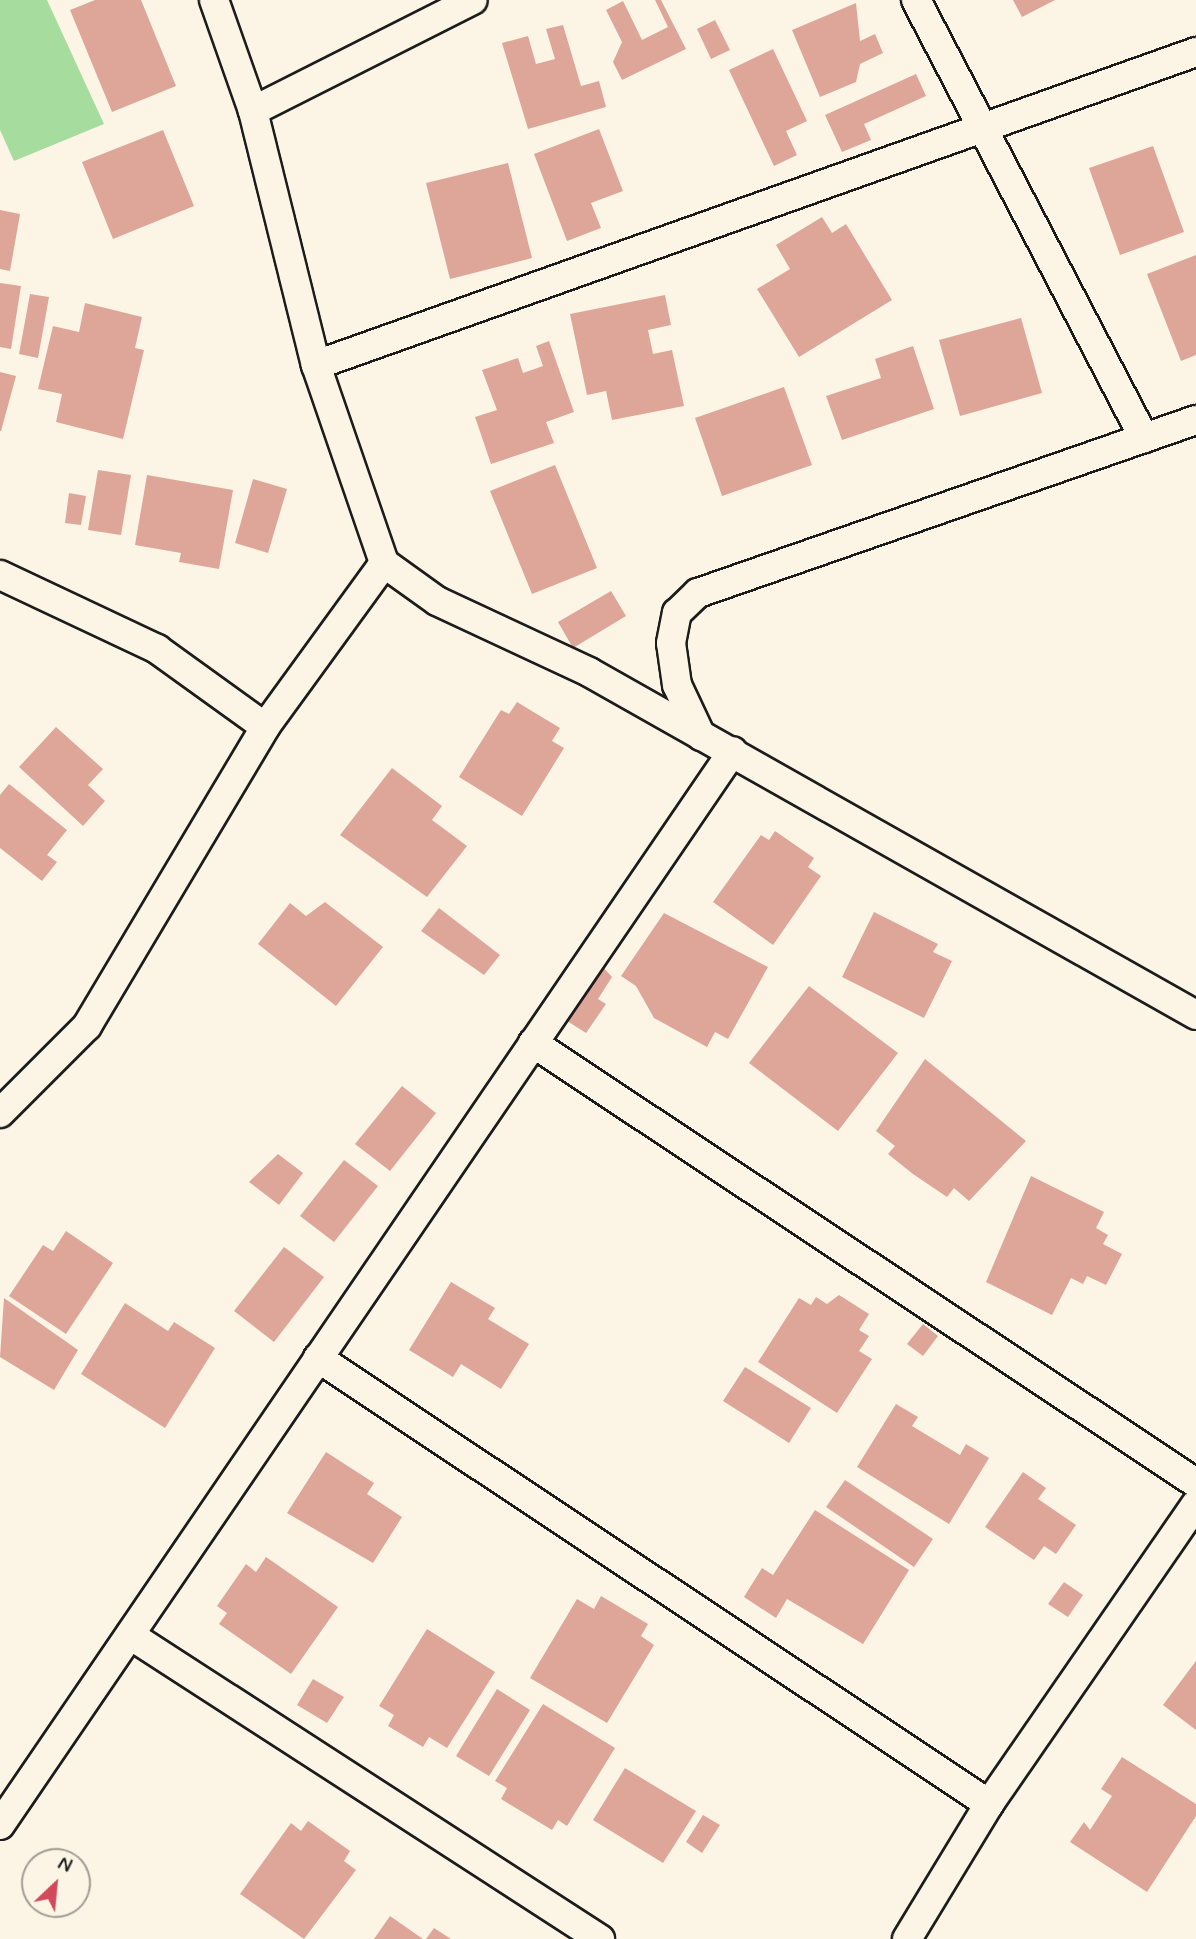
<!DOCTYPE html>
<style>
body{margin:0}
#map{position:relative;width:1196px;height:1939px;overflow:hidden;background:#fcf5e5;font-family:Mynerve,sans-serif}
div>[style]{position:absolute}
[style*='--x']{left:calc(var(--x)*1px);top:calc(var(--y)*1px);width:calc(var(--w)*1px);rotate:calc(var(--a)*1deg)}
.green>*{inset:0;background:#a7dc9f}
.building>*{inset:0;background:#dea698}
.roads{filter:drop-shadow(2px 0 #1c1c1c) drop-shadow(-2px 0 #1c1c1c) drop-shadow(0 2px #1c1c1c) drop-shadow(0 -2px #1c1c1c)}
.minor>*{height:28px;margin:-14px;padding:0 14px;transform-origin:14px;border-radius:14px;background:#fcf5e5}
span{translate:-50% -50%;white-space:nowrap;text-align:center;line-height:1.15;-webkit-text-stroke:5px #fcf5e5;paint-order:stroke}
.north{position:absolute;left:21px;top:1848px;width:70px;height:70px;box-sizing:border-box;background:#fcf5e5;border:2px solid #a29e95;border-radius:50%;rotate:26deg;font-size:19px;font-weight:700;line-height:28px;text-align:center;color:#1c1c1c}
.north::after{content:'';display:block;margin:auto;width:24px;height:32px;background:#d1495b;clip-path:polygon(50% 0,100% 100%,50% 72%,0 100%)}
</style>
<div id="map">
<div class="green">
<i style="clip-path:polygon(0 0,47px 0,104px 124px,14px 161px,0 130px)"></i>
</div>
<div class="building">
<i style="clip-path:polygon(95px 0,141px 0,176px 86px,112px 112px,70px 10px)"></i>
<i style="clip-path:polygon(655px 0,661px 0,686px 49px,622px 80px,613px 62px,622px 42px,606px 10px,623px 1px,642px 40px,668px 27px)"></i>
<i style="clip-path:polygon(1013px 0,1055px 0,1022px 17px)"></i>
<i style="clip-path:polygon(856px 3px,860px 41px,875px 34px,883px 53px,860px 64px,856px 82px,820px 97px,792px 30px)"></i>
<i style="clip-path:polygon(715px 20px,730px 50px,711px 59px,697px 29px)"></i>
<i style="clip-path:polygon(563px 25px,581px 86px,599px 81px,606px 107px,528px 129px,502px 43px,528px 36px,536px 64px,555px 59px,546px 29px)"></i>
<i style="clip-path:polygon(773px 49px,807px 121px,786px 131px,797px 155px,774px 166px,729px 70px)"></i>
<i style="clip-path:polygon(916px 74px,926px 96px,864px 124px,871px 140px,842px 152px,825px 115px)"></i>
<i style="clip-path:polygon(599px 129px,623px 191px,591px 203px,601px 228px,567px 241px,534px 154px)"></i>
<i style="clip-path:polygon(163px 130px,194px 206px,113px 239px,82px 162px)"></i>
<i style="clip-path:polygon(1153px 146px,1184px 232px,1120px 255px,1089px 168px)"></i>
<i style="clip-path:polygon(508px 163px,532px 258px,450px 279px,426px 183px)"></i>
<i style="clip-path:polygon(0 210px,20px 214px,10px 271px,0 269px)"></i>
<i style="clip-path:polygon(822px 217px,832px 233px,846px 224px,892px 300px,799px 357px,757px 289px,790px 269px,776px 245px)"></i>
<i style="clip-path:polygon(1196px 255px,1196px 355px,1181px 361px,1147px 274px)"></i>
<i style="clip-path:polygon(0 283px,21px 286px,11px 349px,0 347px)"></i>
<i style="clip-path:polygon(30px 294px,49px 297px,38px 358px,19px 354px)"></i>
<i style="clip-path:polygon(665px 295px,671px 325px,648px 330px,653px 354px,672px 350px,684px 406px,612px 420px,606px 391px,587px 395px,570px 314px)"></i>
<i style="clip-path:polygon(85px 303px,142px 317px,135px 348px,144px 350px,123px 439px,56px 422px,62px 394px,38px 389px,53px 326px,79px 332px)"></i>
<i style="clip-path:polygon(1021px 318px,1042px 393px,960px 416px,939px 340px)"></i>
<i style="clip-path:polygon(549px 341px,574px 412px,546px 422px,554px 443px,491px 464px,475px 417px,497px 410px,482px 370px,518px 358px,523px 373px,543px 366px,536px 346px)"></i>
<i style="clip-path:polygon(913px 346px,934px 409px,842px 440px,826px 396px,881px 378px,875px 359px)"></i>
<i style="clip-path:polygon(0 372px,16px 376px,1px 431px,0 431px)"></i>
<i style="clip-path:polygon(784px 387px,812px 465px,722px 496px,695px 418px)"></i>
<i style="clip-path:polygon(555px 465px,597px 568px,532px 594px,490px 491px)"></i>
<i style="clip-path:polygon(98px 470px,131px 475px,121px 535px,88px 530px)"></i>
<i style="clip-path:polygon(147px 475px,233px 490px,219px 569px,179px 562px,181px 553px,135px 545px)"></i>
<i style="clip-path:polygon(253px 479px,287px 489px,268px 553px,235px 543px)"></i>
<i style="clip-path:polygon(69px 493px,86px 496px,81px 525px,65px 523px)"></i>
<i style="clip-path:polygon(611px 591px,626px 616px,573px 648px,558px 622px)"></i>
<i style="clip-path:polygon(517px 702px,560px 728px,552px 741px,564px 748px,522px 816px,459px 777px,501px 710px,509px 714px)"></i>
<i style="clip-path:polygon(56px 727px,103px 769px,88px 785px,105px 801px,83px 826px,19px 767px)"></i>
<i style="clip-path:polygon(392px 768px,442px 806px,432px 820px,467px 846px,427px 897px,340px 835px)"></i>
<i style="clip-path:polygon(9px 784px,67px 830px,47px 855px,57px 862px,42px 881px,0 848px,0 795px)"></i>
<i style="clip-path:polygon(775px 831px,814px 858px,808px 867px,821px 876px,773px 945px,713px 902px,761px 835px,769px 840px)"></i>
<i style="clip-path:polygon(325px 902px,383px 947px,336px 1006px,258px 944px,290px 903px,306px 916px)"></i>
<i style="clip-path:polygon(439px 908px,500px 955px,484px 975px,421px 931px)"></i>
<i style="clip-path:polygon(874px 912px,938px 944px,933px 952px,952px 961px,924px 1018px,842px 977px)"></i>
<i style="clip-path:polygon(664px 913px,768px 967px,728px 1039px,715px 1032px,707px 1047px,654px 1018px,636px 986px,621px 976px)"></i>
<i style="clip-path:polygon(601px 965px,612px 977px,598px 999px,606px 1004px,586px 1033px,564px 1019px)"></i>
<i style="clip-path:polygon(809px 986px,898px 1053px,838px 1131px,749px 1063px)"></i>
<i style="clip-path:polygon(925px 1059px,1026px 1141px,969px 1201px,954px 1188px,947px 1197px,913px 1174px,888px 1154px,895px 1146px,876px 1131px)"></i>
<i style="clip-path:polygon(402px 1086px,436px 1113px,390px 1171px,355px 1144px)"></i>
<i style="clip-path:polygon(278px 1154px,303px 1173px,279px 1205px,249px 1182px)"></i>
<i style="clip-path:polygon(344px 1160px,378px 1186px,334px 1242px,300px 1216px)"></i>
<i style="clip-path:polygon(1031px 1176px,1104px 1212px,1096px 1228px,1108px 1235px,1103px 1244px,1122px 1254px,1106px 1285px,1087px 1276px,1083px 1284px,1071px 1278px,1052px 1315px,986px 1282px)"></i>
<i style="clip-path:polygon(66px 1231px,113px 1263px,66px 1334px,9px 1296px,43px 1245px,53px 1251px)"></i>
<i style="clip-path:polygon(284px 1247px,324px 1277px,274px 1342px,234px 1311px)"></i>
<i style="clip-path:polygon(451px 1282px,495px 1308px,488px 1319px,529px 1344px,501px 1389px,461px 1364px,453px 1377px,409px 1350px)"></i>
<i style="clip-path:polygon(839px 1295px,869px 1314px,859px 1330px,869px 1336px,859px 1351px,872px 1359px,837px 1413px,758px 1362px,799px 1298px,811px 1305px,816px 1297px,827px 1304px)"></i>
<i style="clip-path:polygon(4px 1298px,78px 1350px,54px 1390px,0 1357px)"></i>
<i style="clip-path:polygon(125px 1303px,168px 1331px,174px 1322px,215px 1348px,165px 1428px,81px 1374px)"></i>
<i style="clip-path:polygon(923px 1324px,938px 1336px,923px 1356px,907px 1344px)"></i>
<i style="clip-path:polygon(745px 1367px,811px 1408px,789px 1443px,723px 1401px)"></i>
<i style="clip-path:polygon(896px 1404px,918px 1417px,912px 1426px,960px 1455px,966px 1444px,989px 1458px,949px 1524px,857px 1467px)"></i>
<i style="clip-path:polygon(326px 1452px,374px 1483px,367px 1494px,402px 1517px,373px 1563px,287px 1513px)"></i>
<i style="clip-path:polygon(1023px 1472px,1046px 1488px,1038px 1499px,1076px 1525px,1056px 1554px,1044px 1546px,1034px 1560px,985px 1527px)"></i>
<i style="clip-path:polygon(845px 1480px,933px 1539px,914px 1567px,826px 1507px)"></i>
<i style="clip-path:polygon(815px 1510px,909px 1570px,863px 1644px,787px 1599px,776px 1618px,744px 1597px,762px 1568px,773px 1575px)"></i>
<i style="clip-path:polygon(266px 1557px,338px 1607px,291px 1674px,219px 1624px,227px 1613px,217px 1606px,246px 1564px,256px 1572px)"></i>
<i style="clip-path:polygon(1064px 1582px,1083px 1595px,1068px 1617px,1048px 1604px)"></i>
<i style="clip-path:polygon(601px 1596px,648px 1624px,641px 1636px,654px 1645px,607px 1723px,530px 1678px,577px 1599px,594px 1609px)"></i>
<i style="clip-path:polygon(427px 1629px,495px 1672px,447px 1748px,429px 1737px,423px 1747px,388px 1726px,394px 1715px,379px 1706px)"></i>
<i style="clip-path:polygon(1196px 1661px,1196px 1730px,1163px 1705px)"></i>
<i style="clip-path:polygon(313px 1679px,344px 1697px,327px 1723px,297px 1705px)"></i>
<i style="clip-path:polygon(497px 1689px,530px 1710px,489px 1776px,456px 1756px)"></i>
<i style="clip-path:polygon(543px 1704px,615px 1748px,567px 1826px,558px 1820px,552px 1830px,501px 1799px,507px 1788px,495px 1781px)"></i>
<i style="clip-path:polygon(1122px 1757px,1196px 1804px,1196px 1816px,1147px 1892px,1070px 1842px,1084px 1822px,1090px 1830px,1112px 1796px,1101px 1789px)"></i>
<i style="clip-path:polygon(625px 1768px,696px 1811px,663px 1863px,593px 1820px)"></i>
<i style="clip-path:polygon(703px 1815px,720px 1825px,702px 1853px,686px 1842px)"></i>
<i style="clip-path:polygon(308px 1821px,350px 1851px,344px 1861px,356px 1870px,304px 1939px,240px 1894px,291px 1823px,301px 1831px)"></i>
<i style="clip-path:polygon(390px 1916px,423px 1939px,374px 1939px)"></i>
<i style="clip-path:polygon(434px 1928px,451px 1939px,426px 1939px)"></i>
</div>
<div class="roads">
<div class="minor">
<i style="--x:214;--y:0;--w:118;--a:70.6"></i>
<i style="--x:253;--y:111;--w:262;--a:76.1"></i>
<i style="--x:316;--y:365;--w:209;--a:71"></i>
<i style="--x:384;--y:563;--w:65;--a:35.6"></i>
<i style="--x:437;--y:601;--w:168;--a:25"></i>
<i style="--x:589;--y:672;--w:697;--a:29.47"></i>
<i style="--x:916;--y:0;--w:494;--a:62.5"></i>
<i style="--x:253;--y:111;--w:246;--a:-26.8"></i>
<i style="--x:316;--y:365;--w:934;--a:-19.58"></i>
<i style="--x:0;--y:575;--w:174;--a:25.2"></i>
<i style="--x:157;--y:649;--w:133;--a:35.8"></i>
<i style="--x:701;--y:736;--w:56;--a:-115.2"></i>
<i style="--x:677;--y:685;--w:42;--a:-98.1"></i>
<i style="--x:671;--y:643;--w:31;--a:-79"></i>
<i style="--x:677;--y:613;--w:29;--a:-44"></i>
<i style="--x:698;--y:593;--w:527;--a:-19.16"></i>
<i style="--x:533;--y:1043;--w:796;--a:33.57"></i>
<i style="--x:0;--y:1113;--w:123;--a:-45"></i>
<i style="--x:87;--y:1026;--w:348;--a:-59.2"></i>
<i style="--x:265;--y:727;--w:203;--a:-54"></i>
<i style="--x:318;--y:1358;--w:806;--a:33.61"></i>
<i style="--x:130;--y:1635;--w:560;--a:32.9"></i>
<i style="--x:0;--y:1825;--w:1300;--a:-55.69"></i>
<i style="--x:907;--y:1939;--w:158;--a:-58.7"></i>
<i style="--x:989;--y:1804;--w:364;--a:-55.4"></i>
</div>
</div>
<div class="north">N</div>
</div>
